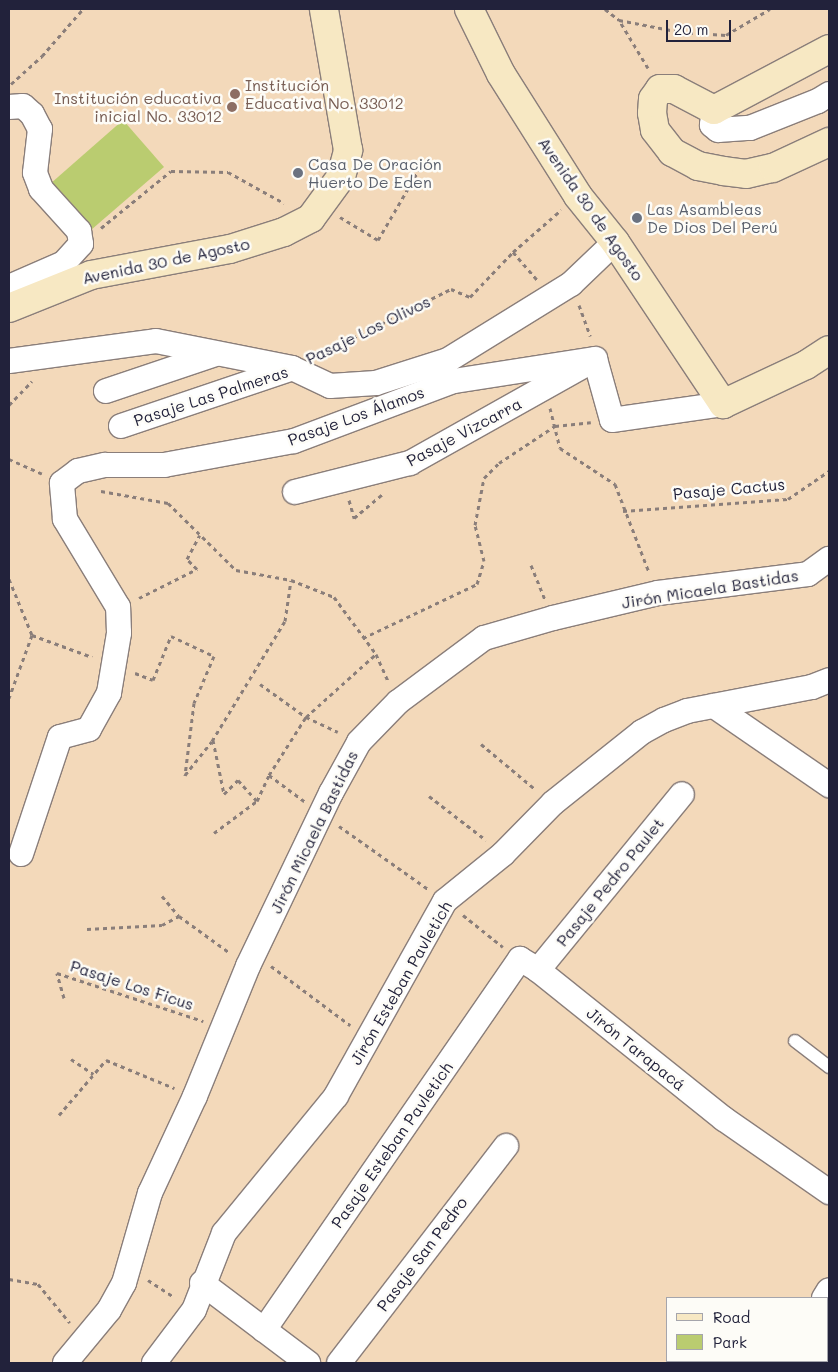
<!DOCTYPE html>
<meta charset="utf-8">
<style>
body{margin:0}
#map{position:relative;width:838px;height:1372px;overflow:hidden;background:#f3d9ba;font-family:Mali,sans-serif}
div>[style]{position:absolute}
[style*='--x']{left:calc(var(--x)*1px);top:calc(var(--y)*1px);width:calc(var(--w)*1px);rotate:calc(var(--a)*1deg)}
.green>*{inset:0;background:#bacc70}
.path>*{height:3px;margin-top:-1.5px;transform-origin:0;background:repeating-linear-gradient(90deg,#8a7e7a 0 4px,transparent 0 8px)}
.roads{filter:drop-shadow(1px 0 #8a7e7a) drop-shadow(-1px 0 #8a7e7a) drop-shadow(0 1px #8a7e7a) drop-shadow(0 -1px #8a7e7a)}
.lane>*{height:12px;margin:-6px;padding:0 6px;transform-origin:6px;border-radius:6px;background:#fff}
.street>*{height:24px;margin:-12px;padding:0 12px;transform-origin:12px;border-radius:12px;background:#fff}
.secondary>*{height:28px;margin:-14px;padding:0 14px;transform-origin:14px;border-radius:14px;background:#f7e8c3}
.dots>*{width:14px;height:14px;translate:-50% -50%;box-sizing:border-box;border:2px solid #fdfcf7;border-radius:50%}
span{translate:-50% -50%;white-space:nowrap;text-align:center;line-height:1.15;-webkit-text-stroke:5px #fdfcf7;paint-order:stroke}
.education-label{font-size:16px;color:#785e54}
.left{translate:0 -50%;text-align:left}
.right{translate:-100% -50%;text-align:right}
.worship-label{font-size:16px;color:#5b616d}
.street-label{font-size:16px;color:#22223b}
.frame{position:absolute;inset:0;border:10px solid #22223b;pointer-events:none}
.legend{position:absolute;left:666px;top:1297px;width:162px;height:65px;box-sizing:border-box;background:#fdfcf7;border:1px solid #a5a5ac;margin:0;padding:6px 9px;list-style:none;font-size:15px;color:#22223b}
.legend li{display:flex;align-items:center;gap:10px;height:25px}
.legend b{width:25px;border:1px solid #a5a5ac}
.scale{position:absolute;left:666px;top:20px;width:65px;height:22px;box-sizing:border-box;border:2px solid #22223b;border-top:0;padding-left:6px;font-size:15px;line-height:18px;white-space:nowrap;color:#22223b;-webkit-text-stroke:4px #fdfcf7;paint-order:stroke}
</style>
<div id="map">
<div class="green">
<i style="clip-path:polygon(123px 120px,164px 167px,91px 230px,50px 184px)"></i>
</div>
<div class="path">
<i style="--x:605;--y:9;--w:18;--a:38"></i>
<i style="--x:648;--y:68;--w:56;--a:-121.1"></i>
<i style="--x:619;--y:20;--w:63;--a:11"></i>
<i style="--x:681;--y:32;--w:45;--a:3.8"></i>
<i style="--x:726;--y:35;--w:51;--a:-30.6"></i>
<i style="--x:11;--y:84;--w:42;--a:-42.1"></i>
<i style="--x:42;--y:56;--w:62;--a:-48.9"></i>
<i style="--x:340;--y:217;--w:44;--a:31.2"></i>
<i style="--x:378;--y:240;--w:83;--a:-59.7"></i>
<i style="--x:101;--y:228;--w:90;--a:-39.2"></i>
<i style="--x:171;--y:171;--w:57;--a:1"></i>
<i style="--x:228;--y:172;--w:64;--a:29"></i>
<i style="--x:513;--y:252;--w:37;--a:49"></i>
<i style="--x:579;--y:305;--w:33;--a:70"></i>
<i style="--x:317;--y:356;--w:150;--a:-26.6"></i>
<i style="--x:451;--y:289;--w:21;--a:23"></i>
<i style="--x:470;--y:297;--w:62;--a:-46.3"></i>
<i style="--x:513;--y:252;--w:64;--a:-41.2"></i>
<i style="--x:9;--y:405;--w:33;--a:-46"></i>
<i style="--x:550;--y:408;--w:41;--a:76"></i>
<i style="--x:560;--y:448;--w:66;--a:33.2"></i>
<i style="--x:615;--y:484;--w:94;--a:68.9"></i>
<i style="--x:9;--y:459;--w:36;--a:24"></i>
<i style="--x:101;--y:491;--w:68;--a:10.2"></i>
<i style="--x:168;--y:503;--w:95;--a:44.6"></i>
<i style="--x:236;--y:570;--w:56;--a:10.3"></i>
<i style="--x:291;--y:580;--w:46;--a:21.6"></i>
<i style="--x:334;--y:597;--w:71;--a:53.6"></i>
<i style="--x:376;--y:654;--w:30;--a:66"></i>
<i style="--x:349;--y:500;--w:19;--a:74"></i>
<i style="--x:354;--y:518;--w:38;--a:-40"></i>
<i style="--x:623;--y:511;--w:165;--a:-4.2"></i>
<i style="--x:788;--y:499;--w:50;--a:-34.3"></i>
<i style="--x:531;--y:565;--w:37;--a:68"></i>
<i style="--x:9;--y:579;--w:61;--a:67.7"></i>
<i style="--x:32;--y:635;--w:67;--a:110.1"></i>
<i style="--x:139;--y:598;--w:65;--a:-26.6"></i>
<i style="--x:197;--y:569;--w:14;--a:-135"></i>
<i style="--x:187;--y:559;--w:27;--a:-62"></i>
<i style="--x:32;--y:635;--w:64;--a:20.1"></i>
<i style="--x:363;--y:638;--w:126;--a:-25.3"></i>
<i style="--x:477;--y:584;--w:24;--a:-73"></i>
<i style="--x:484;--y:561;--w:37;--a:-104"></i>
<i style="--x:475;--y:525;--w:48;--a:-79.2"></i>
<i style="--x:484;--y:478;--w:21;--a:-45"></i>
<i style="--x:499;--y:463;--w:67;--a:-33.5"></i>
<i style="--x:555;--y:426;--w:36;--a:-6"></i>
<i style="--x:135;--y:673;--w:19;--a:21"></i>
<i style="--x:153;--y:680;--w:48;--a:-67.8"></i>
<i style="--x:171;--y:636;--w:47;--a:24.9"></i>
<i style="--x:214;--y:656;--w:51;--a:113.1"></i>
<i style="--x:194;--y:703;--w:73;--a:97.1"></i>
<i style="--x:185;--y:775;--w:43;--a:-51.5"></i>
<i style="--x:212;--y:741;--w:140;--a:-58.7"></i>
<i style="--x:285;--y:621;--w:41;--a:-81.7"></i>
<i style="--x:260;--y:684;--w:57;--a:35.7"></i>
<i style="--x:306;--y:717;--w:35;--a:25"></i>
<i style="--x:213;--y:740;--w:55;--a:78.5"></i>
<i style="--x:224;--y:794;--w:20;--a:-45"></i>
<i style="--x:238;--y:780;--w:28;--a:48"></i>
<i style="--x:481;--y:744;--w:70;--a:39.8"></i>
<i style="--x:269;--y:775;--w:44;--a:36.6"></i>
<i style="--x:429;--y:796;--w:72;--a:37.7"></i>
<i style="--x:339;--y:826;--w:109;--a:35.3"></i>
<i style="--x:214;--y:833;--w:54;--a:-36.7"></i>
<i style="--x:257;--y:801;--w:29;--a:-65"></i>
<i style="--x:269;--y:775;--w:69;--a:-57.5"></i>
<i style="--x:306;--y:717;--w:94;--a:-42"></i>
<i style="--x:162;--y:896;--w:26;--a:50"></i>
<i style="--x:179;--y:916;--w:63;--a:36"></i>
<i style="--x:463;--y:915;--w:51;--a:38.7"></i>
<i style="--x:87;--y:929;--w:75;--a:-3.1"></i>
<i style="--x:162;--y:925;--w:19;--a:-28"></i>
<i style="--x:271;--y:966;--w:99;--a:36.8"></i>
<i style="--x:64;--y:998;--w:26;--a:-106"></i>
<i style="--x:57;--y:973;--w:154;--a:18.2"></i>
<i style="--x:71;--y:1059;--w:27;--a:34"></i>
<i style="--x:59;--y:1115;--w:72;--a:-49.5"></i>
<i style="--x:106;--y:1060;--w:74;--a:22.4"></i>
<i style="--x:9;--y:1279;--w:29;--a:10"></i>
<i style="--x:38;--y:1284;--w:50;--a:50.6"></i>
<i style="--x:148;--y:1280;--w:31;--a:33"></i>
</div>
<div class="roads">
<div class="lane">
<i style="--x:795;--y:1041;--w:43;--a:37.4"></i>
</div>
<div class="street">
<i style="--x:9;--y:107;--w:14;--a:-4"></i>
<i style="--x:23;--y:106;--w:12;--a:42"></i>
<i style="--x:32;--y:114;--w:17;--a:62"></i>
<i style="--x:40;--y:129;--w:44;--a:96.5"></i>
<i style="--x:35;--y:173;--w:17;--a:69"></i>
<i style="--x:41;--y:189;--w:57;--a:47.9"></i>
<i style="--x:79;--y:231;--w:13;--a:81"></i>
<i style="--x:81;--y:244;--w:25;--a:132"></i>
<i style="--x:64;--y:263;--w:60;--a:156.4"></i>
<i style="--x:714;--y:110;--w:15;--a:98"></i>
<i style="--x:712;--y:125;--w:8;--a:40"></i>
<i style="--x:718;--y:130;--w:32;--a:-4"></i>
<i style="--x:750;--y:128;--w:73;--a:-21.7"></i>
<i style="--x:818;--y:101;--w:13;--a:-32"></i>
<i style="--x:595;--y:359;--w:63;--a:74.4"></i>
<i style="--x:612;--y:420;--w:112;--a:-8.2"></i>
<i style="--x:9;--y:361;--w:148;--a:-7.7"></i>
<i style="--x:156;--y:341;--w:139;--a:11.2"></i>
<i style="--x:292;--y:368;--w:42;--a:25.3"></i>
<i style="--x:330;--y:386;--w:46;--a:-3.7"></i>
<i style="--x:376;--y:383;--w:76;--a:-17.7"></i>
<i style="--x:448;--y:360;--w:145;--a:-31.7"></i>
<i style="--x:571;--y:284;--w:61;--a:-43.7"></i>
<i style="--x:106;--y:391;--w:116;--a:-18.6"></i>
<i style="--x:121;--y:426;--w:178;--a:-18.6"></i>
<i style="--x:295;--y:492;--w:119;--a:-14.2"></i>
<i style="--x:410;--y:463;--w:198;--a:-29.3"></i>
<i style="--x:714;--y:706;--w:140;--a:34.5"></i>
<i style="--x:21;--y:854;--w:123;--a:-71.6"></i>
<i style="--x:60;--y:737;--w:30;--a:-15"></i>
<i style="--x:89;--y:729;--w:41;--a:-60.9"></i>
<i style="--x:109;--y:693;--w:61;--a:-80.5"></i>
<i style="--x:119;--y:633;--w:26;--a:-92"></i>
<i style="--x:118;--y:607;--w:103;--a:-121.1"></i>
<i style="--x:65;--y:519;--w:36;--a:-95"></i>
<i style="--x:62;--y:483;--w:20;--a:-37"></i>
<i style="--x:78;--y:471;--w:28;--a:-13"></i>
<i style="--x:105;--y:465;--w:59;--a:0"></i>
<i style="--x:164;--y:465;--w:132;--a:-10.5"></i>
<i style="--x:294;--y:441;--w:171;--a:-20.6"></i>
<i style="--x:454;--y:381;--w:143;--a:-8.9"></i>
<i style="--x:538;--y:970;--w:227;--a:-50.7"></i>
<i style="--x:202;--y:1283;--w:133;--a:37"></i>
<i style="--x:824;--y:1298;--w:9;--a:-58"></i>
<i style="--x:264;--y:1330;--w:451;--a:-55.4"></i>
<i style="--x:520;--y:959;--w:21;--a:31"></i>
<i style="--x:538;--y:970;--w:238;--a:38.7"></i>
<i style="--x:724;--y:1119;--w:128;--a:34.8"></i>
<i style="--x:65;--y:1363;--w:69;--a:-50.3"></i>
<i style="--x:109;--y:1310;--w:31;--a:-61"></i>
<i style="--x:124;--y:1283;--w:94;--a:-73.9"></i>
<i style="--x:150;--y:1193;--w:107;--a:-65.1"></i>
<i style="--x:195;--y:1096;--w:140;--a:-67.8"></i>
<i style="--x:248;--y:966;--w:192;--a:-64.4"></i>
<i style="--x:331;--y:793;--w:58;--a:-61.2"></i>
<i style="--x:359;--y:742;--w:56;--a:-45.7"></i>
<i style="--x:398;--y:702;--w:107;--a:-36.7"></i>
<i style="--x:484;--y:638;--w:72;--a:-16.2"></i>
<i style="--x:553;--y:618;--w:108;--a:-13.4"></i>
<i style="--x:658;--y:593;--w:151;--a:-7.2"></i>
<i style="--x:808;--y:574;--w:26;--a:-36"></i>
<i style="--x:154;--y:1363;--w:66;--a:-53"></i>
<i style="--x:194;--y:1310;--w:83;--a:-68.7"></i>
<i style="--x:224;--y:1233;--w:177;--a:-50.7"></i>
<i style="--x:336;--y:1096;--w:223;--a:-60.8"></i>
<i style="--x:445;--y:901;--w:75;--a:-39"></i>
<i style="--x:503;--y:854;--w:71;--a:-45.6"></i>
<i style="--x:553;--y:803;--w:114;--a:-38.6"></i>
<i style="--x:642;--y:732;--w:25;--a:-29"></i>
<i style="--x:664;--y:720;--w:25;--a:-21"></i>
<i style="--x:687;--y:711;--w:127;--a:-10.9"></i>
<i style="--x:812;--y:687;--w:18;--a:-22"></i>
<i style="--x:339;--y:1363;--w:274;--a:-52.4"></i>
<i style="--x:779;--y:1363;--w:2;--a:-63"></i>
</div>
<div class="secondary">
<i style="--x:469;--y:9;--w:72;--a:63.8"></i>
<i style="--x:501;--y:74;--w:144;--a:57.7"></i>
<i style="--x:578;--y:196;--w:59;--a:51.2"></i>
<i style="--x:615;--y:242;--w:195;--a:56.3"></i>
<i style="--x:723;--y:404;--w:92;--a:-25.2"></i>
<i style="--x:806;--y:365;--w:27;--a:-33"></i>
<i style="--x:829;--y:49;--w:130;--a:152.1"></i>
<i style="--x:714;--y:110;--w:45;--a:-152.3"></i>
<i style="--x:674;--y:89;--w:14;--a:180"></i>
<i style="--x:660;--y:89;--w:12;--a:125"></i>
<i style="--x:653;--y:99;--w:14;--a:94"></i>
<i style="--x:652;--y:113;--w:17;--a:80"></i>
<i style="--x:655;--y:130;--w:28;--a:52"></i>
<i style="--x:672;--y:152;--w:30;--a:28"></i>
<i style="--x:698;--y:166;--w:25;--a:11"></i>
<i style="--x:723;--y:171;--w:23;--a:7"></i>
<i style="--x:746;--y:174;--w:28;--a:-13"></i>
<i style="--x:773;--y:168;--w:62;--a:-24.9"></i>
<i style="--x:9;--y:308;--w:88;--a:-21.9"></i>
<i style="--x:91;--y:275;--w:141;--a:-10.6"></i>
<i style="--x:230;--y:249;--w:57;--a:-17.5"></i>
<i style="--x:284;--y:232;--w:30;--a:-27"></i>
<i style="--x:311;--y:218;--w:51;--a:-53.8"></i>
<i style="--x:341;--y:177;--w:28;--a:-75"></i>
<i style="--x:348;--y:150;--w:143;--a:-99.7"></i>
</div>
</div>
<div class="dots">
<i style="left:235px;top:94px;background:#8d6e63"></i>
<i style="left:232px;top:107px;background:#8d6e63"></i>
<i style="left:298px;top:173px;background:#6b7280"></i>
<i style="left:637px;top:218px;background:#6b7280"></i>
</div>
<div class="education-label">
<span class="left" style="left:245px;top:94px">Institución<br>Educativa No. 33012</span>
<span class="right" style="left:222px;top:107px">Institución educativa<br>inicial No. 33012</span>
</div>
<div class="worship-label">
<span class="left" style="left:308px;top:173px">Casa De Oración<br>Huerto De Eden</span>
<span class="left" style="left:647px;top:218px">Las Asambleas<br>De Dios Del Perú</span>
</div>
<div class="street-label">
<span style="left:591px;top:209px;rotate:55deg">Avenida 30 de Agosto</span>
<span style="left:166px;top:261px;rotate:-12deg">Avenida 30 de Agosto</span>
<span style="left:368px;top:330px;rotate:-26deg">Pasaje Los Olivos</span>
<span style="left:211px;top:396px;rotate:-18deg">Pasaje Las Palmeras</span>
<span style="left:356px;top:416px;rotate:-20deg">Pasaje Los Álamos</span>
<span style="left:464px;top:432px;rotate:-28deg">Pasaje Vizcarra</span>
<span style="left:729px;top:489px;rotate:-5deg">Pasaje Cactus</span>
<span style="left:710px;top:589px;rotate:-9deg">Jirón Micaela Bastidas</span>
<span style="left:314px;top:832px;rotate:-64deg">Jirón Micaela Bastidas</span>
<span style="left:610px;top:882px;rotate:-51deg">Pasaje Pedro Paulet</span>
<span style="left:401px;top:983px;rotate:-60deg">Jirón Esteban Pavletich</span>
<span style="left:132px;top:985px;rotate:18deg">Pasaje Los Ficus</span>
<span style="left:636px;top:1049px;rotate:39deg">Jirón Tarapacá</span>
<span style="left:392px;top:1145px;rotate:-55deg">Pasaje Esteban Pavletich</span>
<span style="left:422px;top:1254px;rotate:-53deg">Pasaje San Pedro</span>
</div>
<div class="frame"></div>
<ul class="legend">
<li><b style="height:6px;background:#f7e8c3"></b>Road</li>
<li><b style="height:14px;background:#bacc70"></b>Park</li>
</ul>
<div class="scale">20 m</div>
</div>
